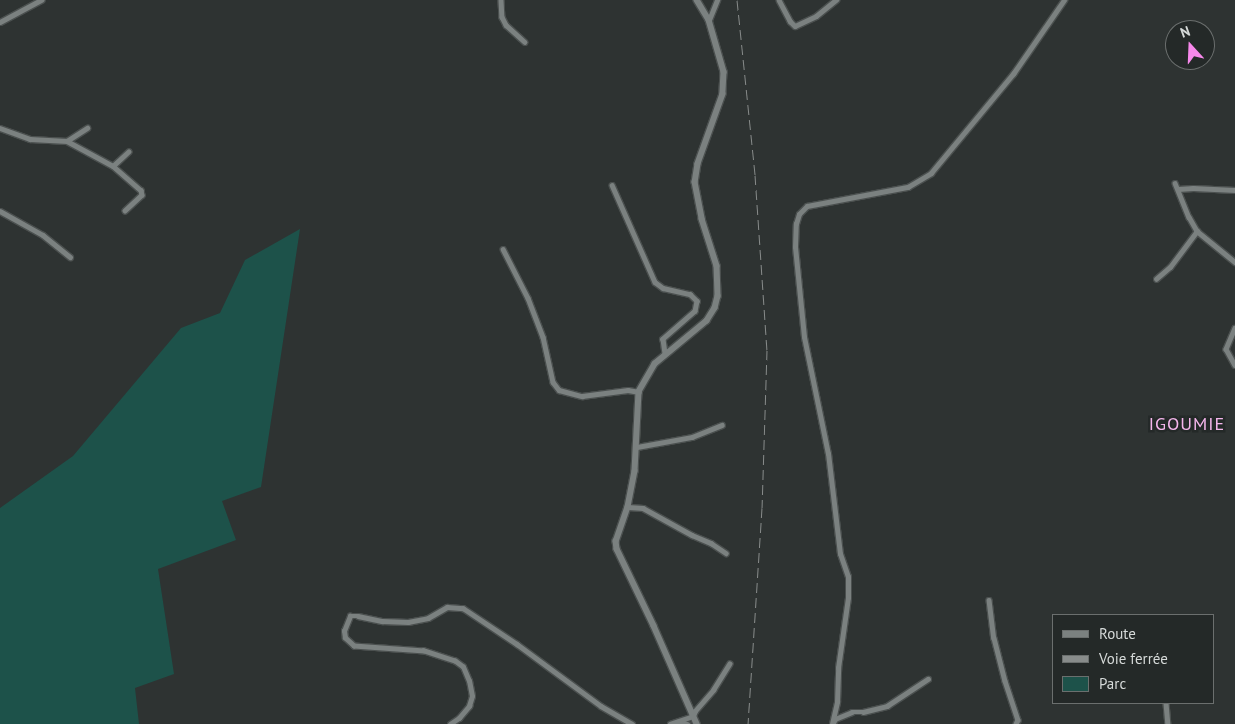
<!DOCTYPE html>
<meta charset="utf-8">
<style>
body{margin:0}
#map{position:relative;width:1235px;height:724px;overflow:hidden;background:#2e3332;font-family:"PT Sans",sans-serif}
div>[style]{position:absolute}
[style*='--x']{left:calc(var(--x)*1px);top:calc(var(--y)*1px);width:calc(var(--w)*1px);rotate:calc(var(--a)*1deg)}
.green>*{inset:0;background:#1d524a}
.roads{filter:drop-shadow(1px 0 #4b504f) drop-shadow(-1px 0 #4b504f) drop-shadow(0 1px #4b504f) drop-shadow(0 -1px #4b504f)}
.minor>*{height:4.5px;margin:-2.25px;padding:0 2.25px;transform-origin:2.25px;border-radius:2.25px;background:#7b8180}
.tertiary>*{height:5.5px;margin:-2.75px;padding:0 2.75px;transform-origin:2.75px;border-radius:2.75px;background:#7b8180}
.rail>*{height:1px;margin-top:-0.5px;transform-origin:0;background:repeating-linear-gradient(90deg,#888c8b 0 10px,transparent 0 15px)}
span{translate:-50% -50%;white-space:nowrap;text-align:center;line-height:1.15;-webkit-text-stroke:5px #242928;paint-order:stroke}
.quarter-label{font-size:18px;color:#f5b6ec;letter-spacing:1px}
.legend{position:absolute;left:1052px;top:614px;width:162px;height:90px;box-sizing:border-box;background:#242928;border:1px solid #6b6f6e;margin:0;padding:6px 9px;list-style:none;font-size:15px;color:#d5d9d8}
.legend li{display:flex;align-items:center;gap:10px;height:25px}
.legend b{width:25px;border:1px solid #6b6f6e}
.north{position:absolute;left:1165px;top:20px;width:50px;height:50px;box-sizing:border-box;background:#242928;border:1px solid #6b6f6e;border-radius:50%;rotate:340deg;font-size:14px;font-weight:700;line-height:20px;text-align:center;color:#d5d9d8}
.north::after{content:'';display:block;margin:auto;width:18px;height:22px;background:#f788eb;clip-path:polygon(50% 0,100% 100%,50% 72%,0 100%)}
</style>
<div id="map">
<div class="green">
<i style="clip-path:polygon(300px 229px,261px 487px,222px 501px,236px 540px,158px 569px,174px 674px,135px 688px,139px 724px,0 724px,0 508px,73px 456px,181px 328px,220px 313px,245px 260px)"></i>
</div>
<div class="roads">
<div class="minor">
<i style="--x:501;--y:0;--w:17;--a:87"></i>
<i style="--x:502;--y:17;--w:9;--a:63"></i>
<i style="--x:506;--y:25;--w:25;--a:42"></i>
<i style="--x:779;--y:0;--w:24;--a:62"></i>
<i style="--x:790;--y:21;--w:7;--a:45"></i>
<i style="--x:795;--y:26;--w:23;--a:-25"></i>
<i style="--x:816;--y:16;--w:26;--a:-39"></i>
<i style="--x:709;--y:20;--w:22;--a:-68"></i>
<i style="--x:0;--y:22;--w:47;--a:-28.2"></i>
<i style="--x:0;--y:128;--w:32;--a:20"></i>
<i style="--x:30;--y:139;--w:37;--a:3"></i>
<i style="--x:67;--y:141;--w:52;--a:28.5"></i>
<i style="--x:113;--y:166;--w:37;--a:41"></i>
<i style="--x:141;--y:190;--w:5;--a:79"></i>
<i style="--x:142;--y:195;--w:23;--a:137"></i>
<i style="--x:67;--y:141;--w:24;--a:-33"></i>
<i style="--x:113;--y:166;--w:21;--a:-43"></i>
<i style="--x:1175;--y:183;--w:37;--a:68"></i>
<i style="--x:1189;--y:217;--w:16;--a:60"></i>
<i style="--x:1197;--y:231;--w:49;--a:39.2"></i>
<i style="--x:612;--y:185;--w:106;--a:66.1"></i>
<i style="--x:655;--y:282;--w:10;--a:37"></i>
<i style="--x:663;--y:288;--w:28;--a:13"></i>
<i style="--x:690;--y:294;--w:10;--a:45"></i>
<i style="--x:697;--y:301;--w:10;--a:101"></i>
<i style="--x:695;--y:311;--w:43;--a:138.8"></i>
<i style="--x:663;--y:339;--w:15;--a:82"></i>
<i style="--x:1178;--y:189;--w:15;--a:-4"></i>
<i style="--x:1193;--y:188;--w:42;--a:2.7"></i>
<i style="--x:0;--y:211;--w:49;--a:29.2"></i>
<i style="--x:43;--y:235;--w:35;--a:39"></i>
<i style="--x:503;--y:249;--w:55;--a:63"></i>
<i style="--x:528;--y:298;--w:42;--a:69"></i>
<i style="--x:543;--y:337;--w:46;--a:77.5"></i>
<i style="--x:553;--y:382;--w:10;--a:53"></i>
<i style="--x:559;--y:390;--w:24;--a:15"></i>
<i style="--x:582;--y:396;--w:46;--a:-7.4"></i>
<i style="--x:628;--y:390;--w:11;--a:10"></i>
<i style="--x:1156;--y:279;--w:18;--a:-41"></i>
<i style="--x:1170;--y:267;--w:45;--a:-53.1"></i>
<i style="--x:1235;--y:328;--w:23;--a:113"></i>
<i style="--x:1226;--y:349;--w:18;--a:61"></i>
<i style="--x:637;--y:447;--w:56;--a:-10.3"></i>
<i style="--x:692;--y:437;--w:32;--a:-22"></i>
<i style="--x:628;--y:507;--w:15;--a:4"></i>
<i style="--x:643;--y:508;--w:56;--a:28.9"></i>
<i style="--x:692;--y:535;--w:21;--a:23"></i>
<i style="--x:711;--y:543;--w:18;--a:34"></i>
<i style="--x:989;--y:600;--w:38;--a:83"></i>
<i style="--x:994;--y:638;--w:44;--a:75.7"></i>
<i style="--x:1005;--y:681;--w:41;--a:71.6"></i>
<i style="--x:1018;--y:720;--w:4;--a:117"></i>
<i style="--x:1166;--y:703;--w:21;--a:85"></i>
<i style="--x:679;--y:721;--w:9;--a:21"></i>
<i style="--x:833;--y:723;--w:4;--a:-63"></i>
<i style="--x:835;--y:719;--w:18;--a:-22"></i>
<i style="--x:852;--y:712;--w:11;--a:0"></i>
<i style="--x:863;--y:712;--w:25;--a:-14"></i>
<i style="--x:887;--y:706;--w:49;--a:-33.4"></i>
<i style="--x:450;--y:724;--w:11;--a:-34"></i>
<i style="--x:459;--y:718;--w:16;--a:-50"></i>
<i style="--x:469;--y:706;--w:10;--a:-73"></i>
<i style="--x:472;--y:696;--w:15;--a:-101"></i>
<i style="--x:469;--y:681;--w:15;--a:-113"></i>
<i style="--x:463;--y:667;--w:10;--a:-143"></i>
<i style="--x:455;--y:661;--w:33;--a:-162"></i>
<i style="--x:424;--y:651;--w:70;--a:-175.9"></i>
<i style="--x:354;--y:646;--w:12;--a:-138"></i>
<i style="--x:345;--y:638;--w:7;--a:-98"></i>
<i style="--x:344;--y:631;--w:16;--a:-68"></i>
<i style="--x:350;--y:616;--w:8;--a:0"></i>
<i style="--x:358;--y:616;--w:25;--a:12"></i>
<i style="--x:382;--y:621;--w:26;--a:2"></i>
<i style="--x:408;--y:622;--w:20;--a:-11"></i>
<i style="--x:428;--y:618;--w:22;--a:-30"></i>
<i style="--x:447;--y:607;--w:16;--a:4"></i>
<i style="--x:463;--y:608;--w:65;--a:33.7"></i>
<i style="--x:517;--y:644;--w:104;--a:36.4"></i>
<i style="--x:601;--y:706;--w:36;--a:30"></i>
<i style="--x:670;--y:724;--w:24;--a:-19"></i>
<i style="--x:693;--y:716;--w:5;--a:-68"></i>
<i style="--x:695;--y:711;--w:28;--a:-49"></i>
<i style="--x:713;--y:690;--w:31;--a:-58"></i>
<i style="--x:832;--y:724;--w:23;--a:-77"></i>
<i style="--x:837;--y:702;--w:34;--a:-88"></i>
<i style="--x:838;--y:668;--w:71;--a:-81.9"></i>
<i style="--x:848;--y:598;--w:21;--a:-90"></i>
<i style="--x:848;--y:577;--w:24;--a:-109"></i>
<i style="--x:840;--y:554;--w:101;--a:-96.8"></i>
<i style="--x:828;--y:454;--w:119;--a:-101.6"></i>
<i style="--x:804;--y:337;--w:90;--a:-95.7"></i>
<i style="--x:795;--y:247;--w:23;--a:-88"></i>
<i style="--x:796;--y:224;--w:10;--a:-73"></i>
<i style="--x:799;--y:214;--w:11;--a:-45"></i>
<i style="--x:807;--y:206;--w:103;--a:-10.7"></i>
<i style="--x:908;--y:187;--w:27;--a:-31"></i>
<i style="--x:931;--y:173;--w:129;--a:-50.4"></i>
<i style="--x:1013;--y:74;--w:90;--a:-55.4"></i>
</div>
<div class="tertiary">
<i style="--x:697;--y:0;--w:23;--a:59"></i>
<i style="--x:709;--y:20;--w:54;--a:73.9"></i>
<i style="--x:724;--y:72;--w:22;--a:93"></i>
<i style="--x:723;--y:94;--w:74;--a:109.7"></i>
<i style="--x:698;--y:164;--w:18;--a:99"></i>
<i style="--x:695;--y:182;--w:38;--a:79"></i>
<i style="--x:702;--y:219;--w:49;--a:72.3"></i>
<i style="--x:717;--y:266;--w:30;--a:88"></i>
<i style="--x:718;--y:296;--w:12;--a:104"></i>
<i style="--x:715;--y:308;--w:15;--a:122"></i>
<i style="--x:707;--y:321;--w:67;--a:140.4"></i>
<i style="--x:655;--y:364;--w:32;--a:120"></i>
<i style="--x:639;--y:392;--w:79;--a:92.9"></i>
<i style="--x:635;--y:471;--w:37;--a:101"></i>
<i style="--x:628;--y:507;--w:36;--a:109"></i>
<i style="--x:616;--y:541;--w:8;--a:83"></i>
<i style="--x:617;--y:549;--w:85;--a:64.3"></i>
<i style="--x:654;--y:626;--w:107;--a:66.3"></i>
</div>
</div>
<div class="rail">
<i style="--x:737;--y:0;--w:176;--a:84.1"></i>
<i style="--x:755;--y:175;--w:175;--a:86.1"></i>
<i style="--x:767;--y:350;--w:158;--a:91.8"></i>
<i style="--x:762;--y:508;--w:216;--a:93.7"></i>
</div>
<div class="quarter-label">
<span style="left:1187px;top:424px">IGOUMIE</span>
</div>
<ul class="legend">
<li><b style="height:6px;background:#7b8180"></b>Route</li>
<li><b style="height:6px;background:#888c8b"></b>Voie ferrée</li>
<li><b style="height:14px;background:#1d524a"></b>Parc</li>
</ul>
<div class="north">N</div>
</div>
